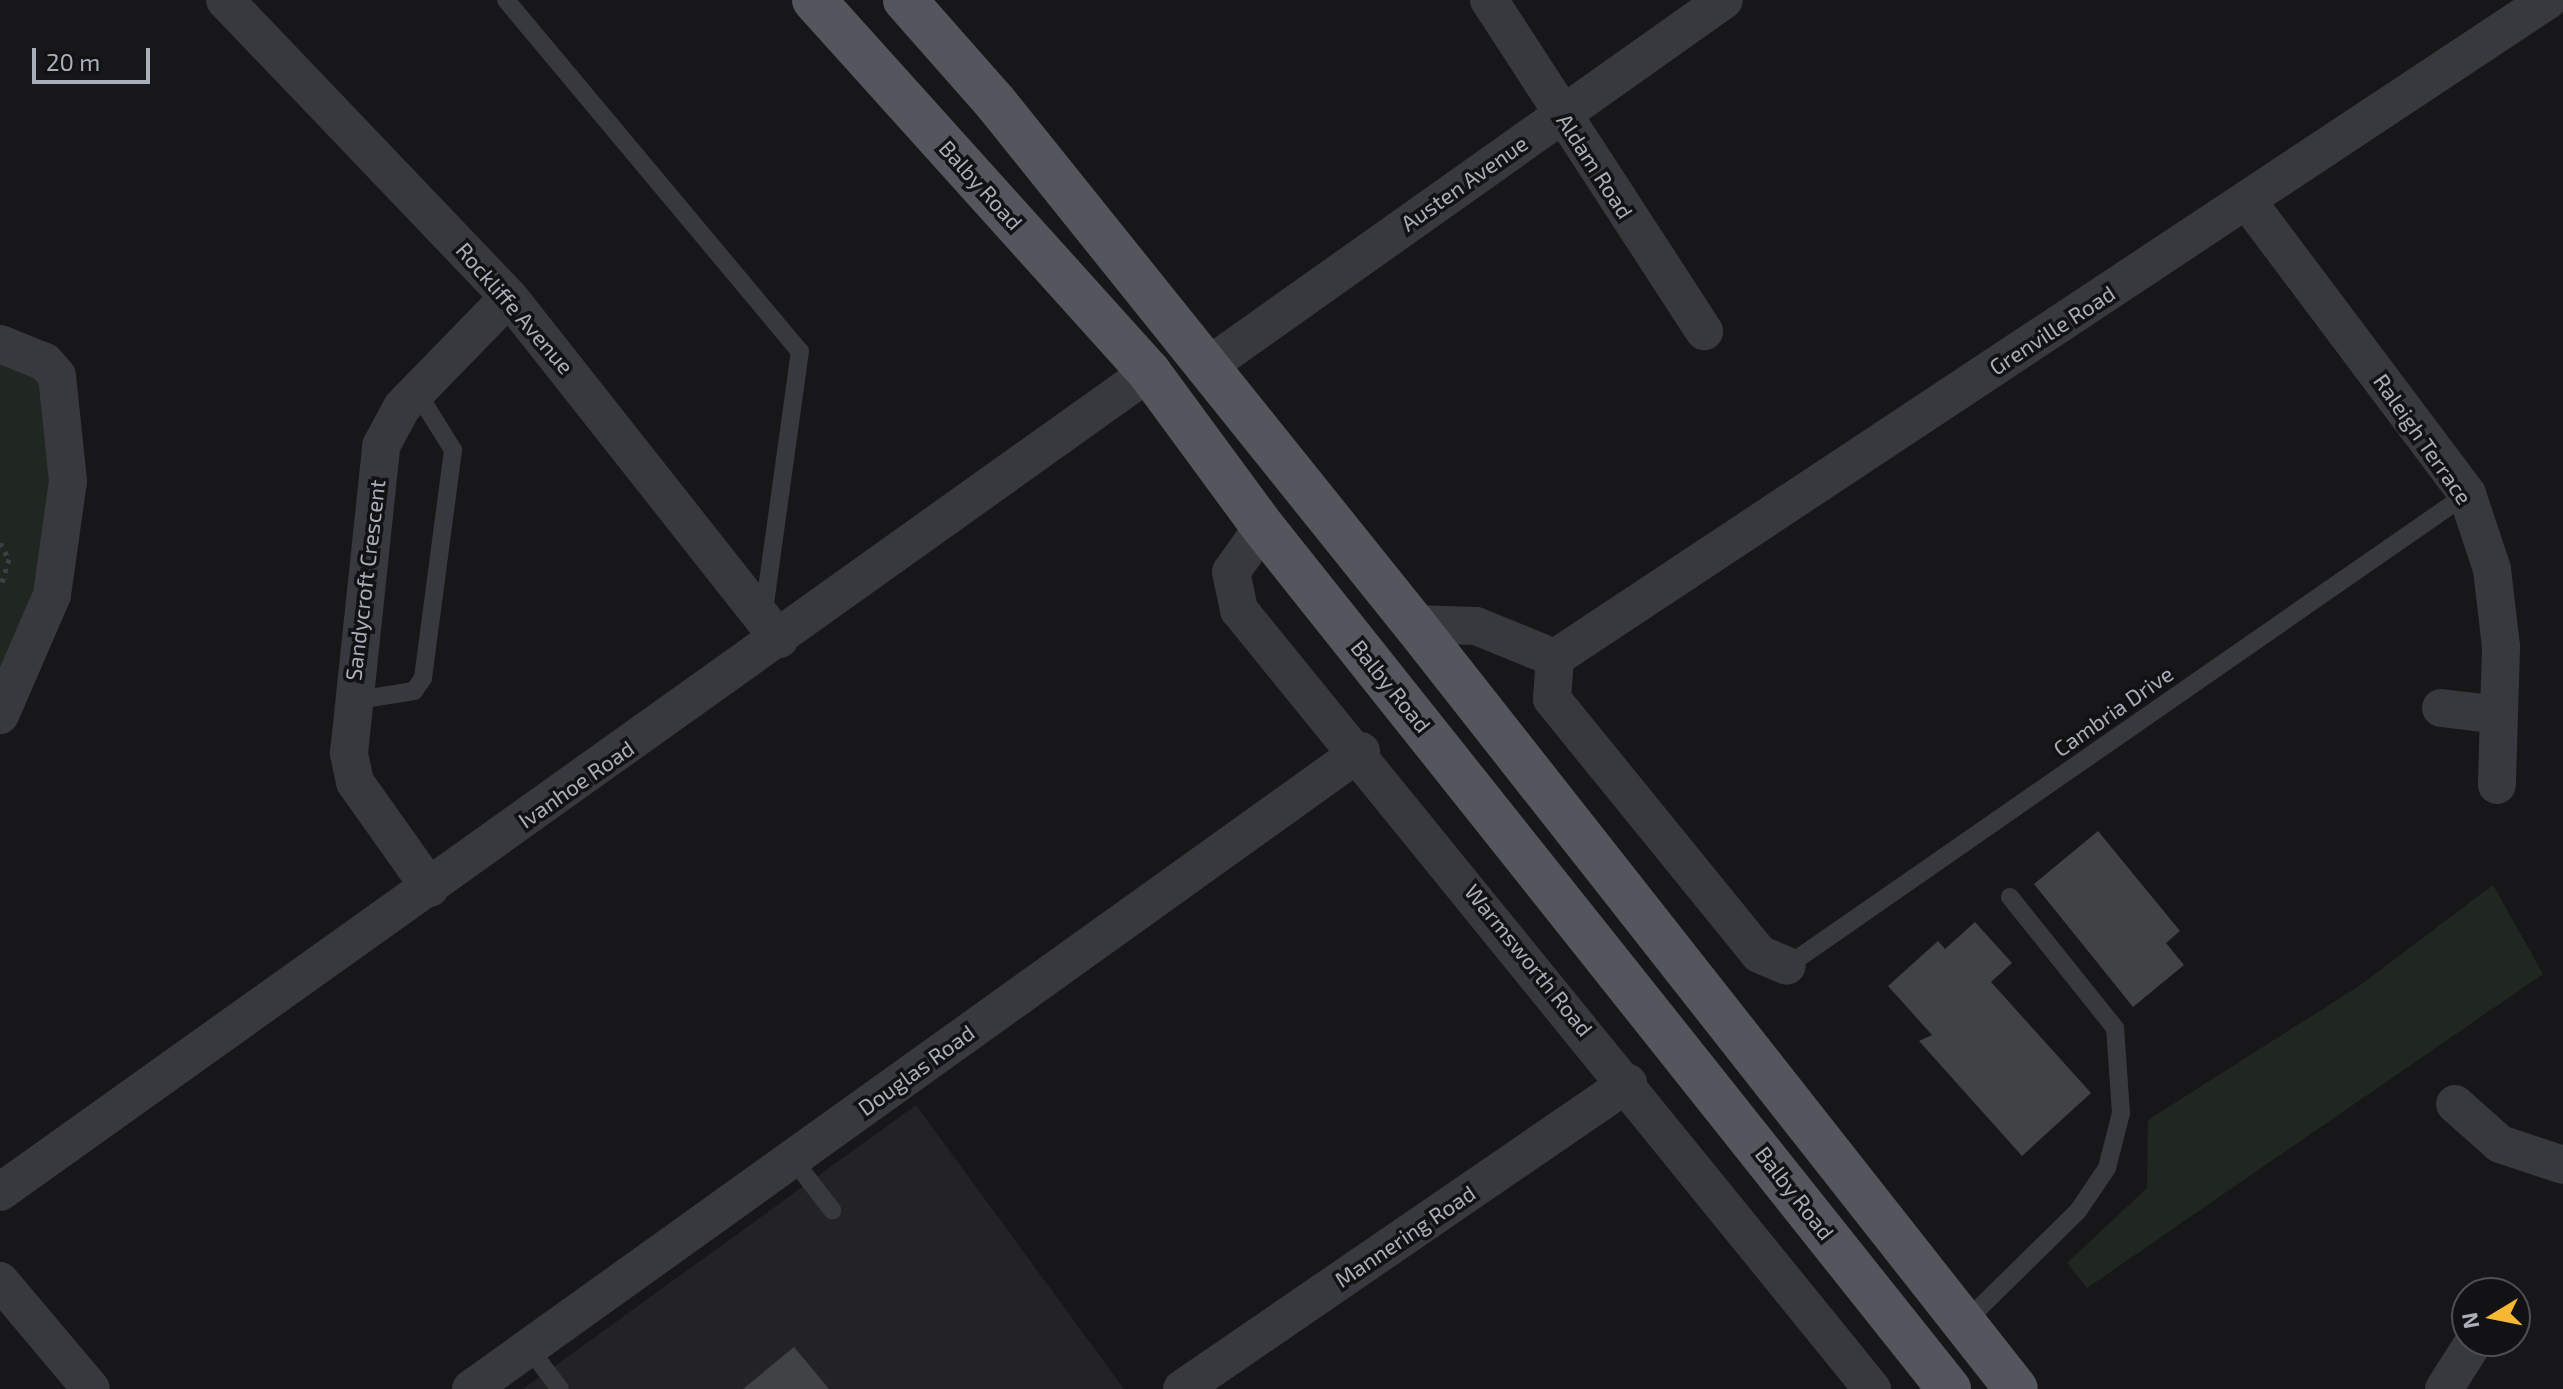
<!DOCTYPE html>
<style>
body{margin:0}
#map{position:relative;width:2563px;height:1389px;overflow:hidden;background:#171719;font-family:"Exo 2",sans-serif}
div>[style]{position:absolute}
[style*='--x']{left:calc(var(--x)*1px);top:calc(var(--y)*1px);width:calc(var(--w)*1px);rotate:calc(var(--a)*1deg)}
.built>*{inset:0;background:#232326}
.green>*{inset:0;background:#1f2720}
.building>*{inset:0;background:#414246}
.path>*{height:5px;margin-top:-2.5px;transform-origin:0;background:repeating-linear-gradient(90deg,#3e4045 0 4px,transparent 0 10px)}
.service>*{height:18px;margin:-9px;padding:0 9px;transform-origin:9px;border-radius:9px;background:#38393e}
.minor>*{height:38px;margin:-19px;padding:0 19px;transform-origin:19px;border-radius:19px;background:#38393e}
.primary>*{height:44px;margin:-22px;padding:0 22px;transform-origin:22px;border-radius:22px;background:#54565d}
span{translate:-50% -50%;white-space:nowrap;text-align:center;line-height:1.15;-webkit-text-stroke:7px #121214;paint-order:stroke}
.street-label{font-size:22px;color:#a9aeb9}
.north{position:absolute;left:2451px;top:1277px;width:80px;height:80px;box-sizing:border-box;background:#121214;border:2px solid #4e5056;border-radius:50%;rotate:260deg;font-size:22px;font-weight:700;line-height:32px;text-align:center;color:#a9aeb9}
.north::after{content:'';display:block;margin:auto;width:28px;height:36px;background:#f6b832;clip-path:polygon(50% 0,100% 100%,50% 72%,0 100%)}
.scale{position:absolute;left:32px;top:48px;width:118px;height:36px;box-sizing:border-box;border:4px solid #a9aeb9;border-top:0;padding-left:10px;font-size:24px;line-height:28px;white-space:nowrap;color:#a9aeb9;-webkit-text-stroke:6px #121214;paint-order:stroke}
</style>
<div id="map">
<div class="built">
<i style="clip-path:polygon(916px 1105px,1124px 1389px,523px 1389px)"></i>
</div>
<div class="green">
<i style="clip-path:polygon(0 358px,44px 382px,54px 481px,50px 547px,0 681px)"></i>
<i style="clip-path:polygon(2493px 885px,2543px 974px,2087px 1288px,2067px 1263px,2147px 1188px,2148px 1120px,2359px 986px)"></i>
</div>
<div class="building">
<i style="clip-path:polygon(2098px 831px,2180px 931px,2166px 943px,2184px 965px,2133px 1007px,2034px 884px)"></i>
<i style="clip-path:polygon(1975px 922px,2012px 963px,1991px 982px,2091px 1093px,2022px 1156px,1919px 1041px,1932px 1035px,1888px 986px,1938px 941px,1945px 949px)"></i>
<i style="clip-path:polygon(794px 1347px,829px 1389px,743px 1389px)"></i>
</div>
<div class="path">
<i style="--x:0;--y:543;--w:18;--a:61"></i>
<i style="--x:9;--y:559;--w:30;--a:107"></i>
</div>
<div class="service">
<i style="--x:506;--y:0;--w:458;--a:50.1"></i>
<i style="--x:800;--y:351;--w:268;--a:97.9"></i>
<i style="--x:351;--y:701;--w:64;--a:-9"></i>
<i style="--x:414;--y:691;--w:16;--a:-55"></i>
<i style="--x:423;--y:678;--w:230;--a:-82.5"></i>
<i style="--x:453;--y:450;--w:68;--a:-121.8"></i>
<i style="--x:1787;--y:966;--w:828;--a:-34.77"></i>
<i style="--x:792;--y:1158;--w:66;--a:52.4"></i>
<i style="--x:1964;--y:1323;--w:160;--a:-44.5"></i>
<i style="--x:2078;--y:1211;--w:52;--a:-56"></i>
<i style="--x:2107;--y:1168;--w:57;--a:-75.7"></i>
<i style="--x:2121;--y:1113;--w:85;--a:-94"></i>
<i style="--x:2115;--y:1028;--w:168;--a:-128.7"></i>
<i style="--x:529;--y:1348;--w:51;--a:52.9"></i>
</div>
<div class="minor">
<i style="--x:225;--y:0;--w:411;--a:46.3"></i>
<i style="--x:509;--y:297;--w:436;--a:51.7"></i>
<i style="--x:1489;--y:0;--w:395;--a:57"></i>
<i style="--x:2248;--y:202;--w:365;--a:53.1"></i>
<i style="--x:2467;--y:494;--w:79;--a:71.6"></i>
<i style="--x:2492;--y:569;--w:79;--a:83.4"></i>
<i style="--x:2501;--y:647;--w:138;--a:91.7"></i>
<i style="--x:0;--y:344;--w:48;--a:21.8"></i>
<i style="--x:45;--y:362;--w:18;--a:49"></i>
<i style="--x:57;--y:376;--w:106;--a:84"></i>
<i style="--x:68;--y:481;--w:115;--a:98"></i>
<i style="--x:52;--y:595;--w:131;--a:113.4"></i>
<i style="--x:1205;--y:368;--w:636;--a:-35.34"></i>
<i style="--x:1263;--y:527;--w:55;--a:125.4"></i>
<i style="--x:1231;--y:572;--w:39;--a:78"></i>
<i style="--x:1239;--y:610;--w:1004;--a:50.9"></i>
<i style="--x:1414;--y:624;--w:62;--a:1.8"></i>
<i style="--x:1476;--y:626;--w:85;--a:22.1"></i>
<i style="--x:1555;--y:658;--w:41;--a:94.2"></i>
<i style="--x:1552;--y:699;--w:328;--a:50.9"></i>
<i style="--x:1759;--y:954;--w:30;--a:23"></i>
<i style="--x:1555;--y:658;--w:1191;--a:-33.53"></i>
<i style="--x:2441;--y:708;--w:58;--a:6.9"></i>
<i style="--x:430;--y:888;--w:130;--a:-125.3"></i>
<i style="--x:355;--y:782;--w:30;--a:-102"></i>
<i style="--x:349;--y:753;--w:309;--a:-84"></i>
<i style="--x:381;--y:446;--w:44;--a:-61.7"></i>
<i style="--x:402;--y:407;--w:153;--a:-45.8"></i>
<i style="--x:2455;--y:1104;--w:60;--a:41.6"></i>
<i style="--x:2500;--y:1144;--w:66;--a:18.4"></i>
<i style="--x:0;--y:1192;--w:1412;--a:-35.51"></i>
<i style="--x:0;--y:1281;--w:141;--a:49.9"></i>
<i style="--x:471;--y:1389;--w:1095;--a:-35.63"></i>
<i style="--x:1182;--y:1389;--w:541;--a:-34.45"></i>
<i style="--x:2444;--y:1389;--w:49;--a:-57.6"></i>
</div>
<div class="primary">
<i style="--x:814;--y:0;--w:501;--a:48"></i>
<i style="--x:1149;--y:372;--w:192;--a:53.7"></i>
<i style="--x:1263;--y:527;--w:1102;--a:51.49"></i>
<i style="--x:905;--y:0;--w:136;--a:48.6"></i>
<i style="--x:995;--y:102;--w:669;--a:51.25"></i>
<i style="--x:1414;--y:624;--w:973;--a:51.8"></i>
</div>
<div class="street-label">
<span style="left:1595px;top:166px;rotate:57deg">Aldam Road</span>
<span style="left:1464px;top:183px;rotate:-35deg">Austen Avenue</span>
<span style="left:981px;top:185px;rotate:48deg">Balby Road</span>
<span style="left:515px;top:308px;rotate:49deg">Rockliffe Avenue</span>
<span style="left:2052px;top:330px;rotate:-33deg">Grenville Road</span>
<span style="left:2423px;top:439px;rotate:55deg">Raleigh Terrace</span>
<span style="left:365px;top:580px;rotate:-83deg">Sandycroft Crescent</span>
<span style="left:1391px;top:686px;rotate:51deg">Balby Road</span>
<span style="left:2113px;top:711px;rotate:-35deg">Cambria Drive</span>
<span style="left:576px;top:784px;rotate:-35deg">Ivanhoe Road</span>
<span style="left:1529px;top:960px;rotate:51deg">Warmsworth Road</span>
<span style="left:916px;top:1070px;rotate:-36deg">Douglas Road</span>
<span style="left:1795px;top:1193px;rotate:52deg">Balby Road</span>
<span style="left:1405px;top:1236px;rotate:-34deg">Mannering Road</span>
</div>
<div class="north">N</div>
<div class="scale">20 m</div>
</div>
